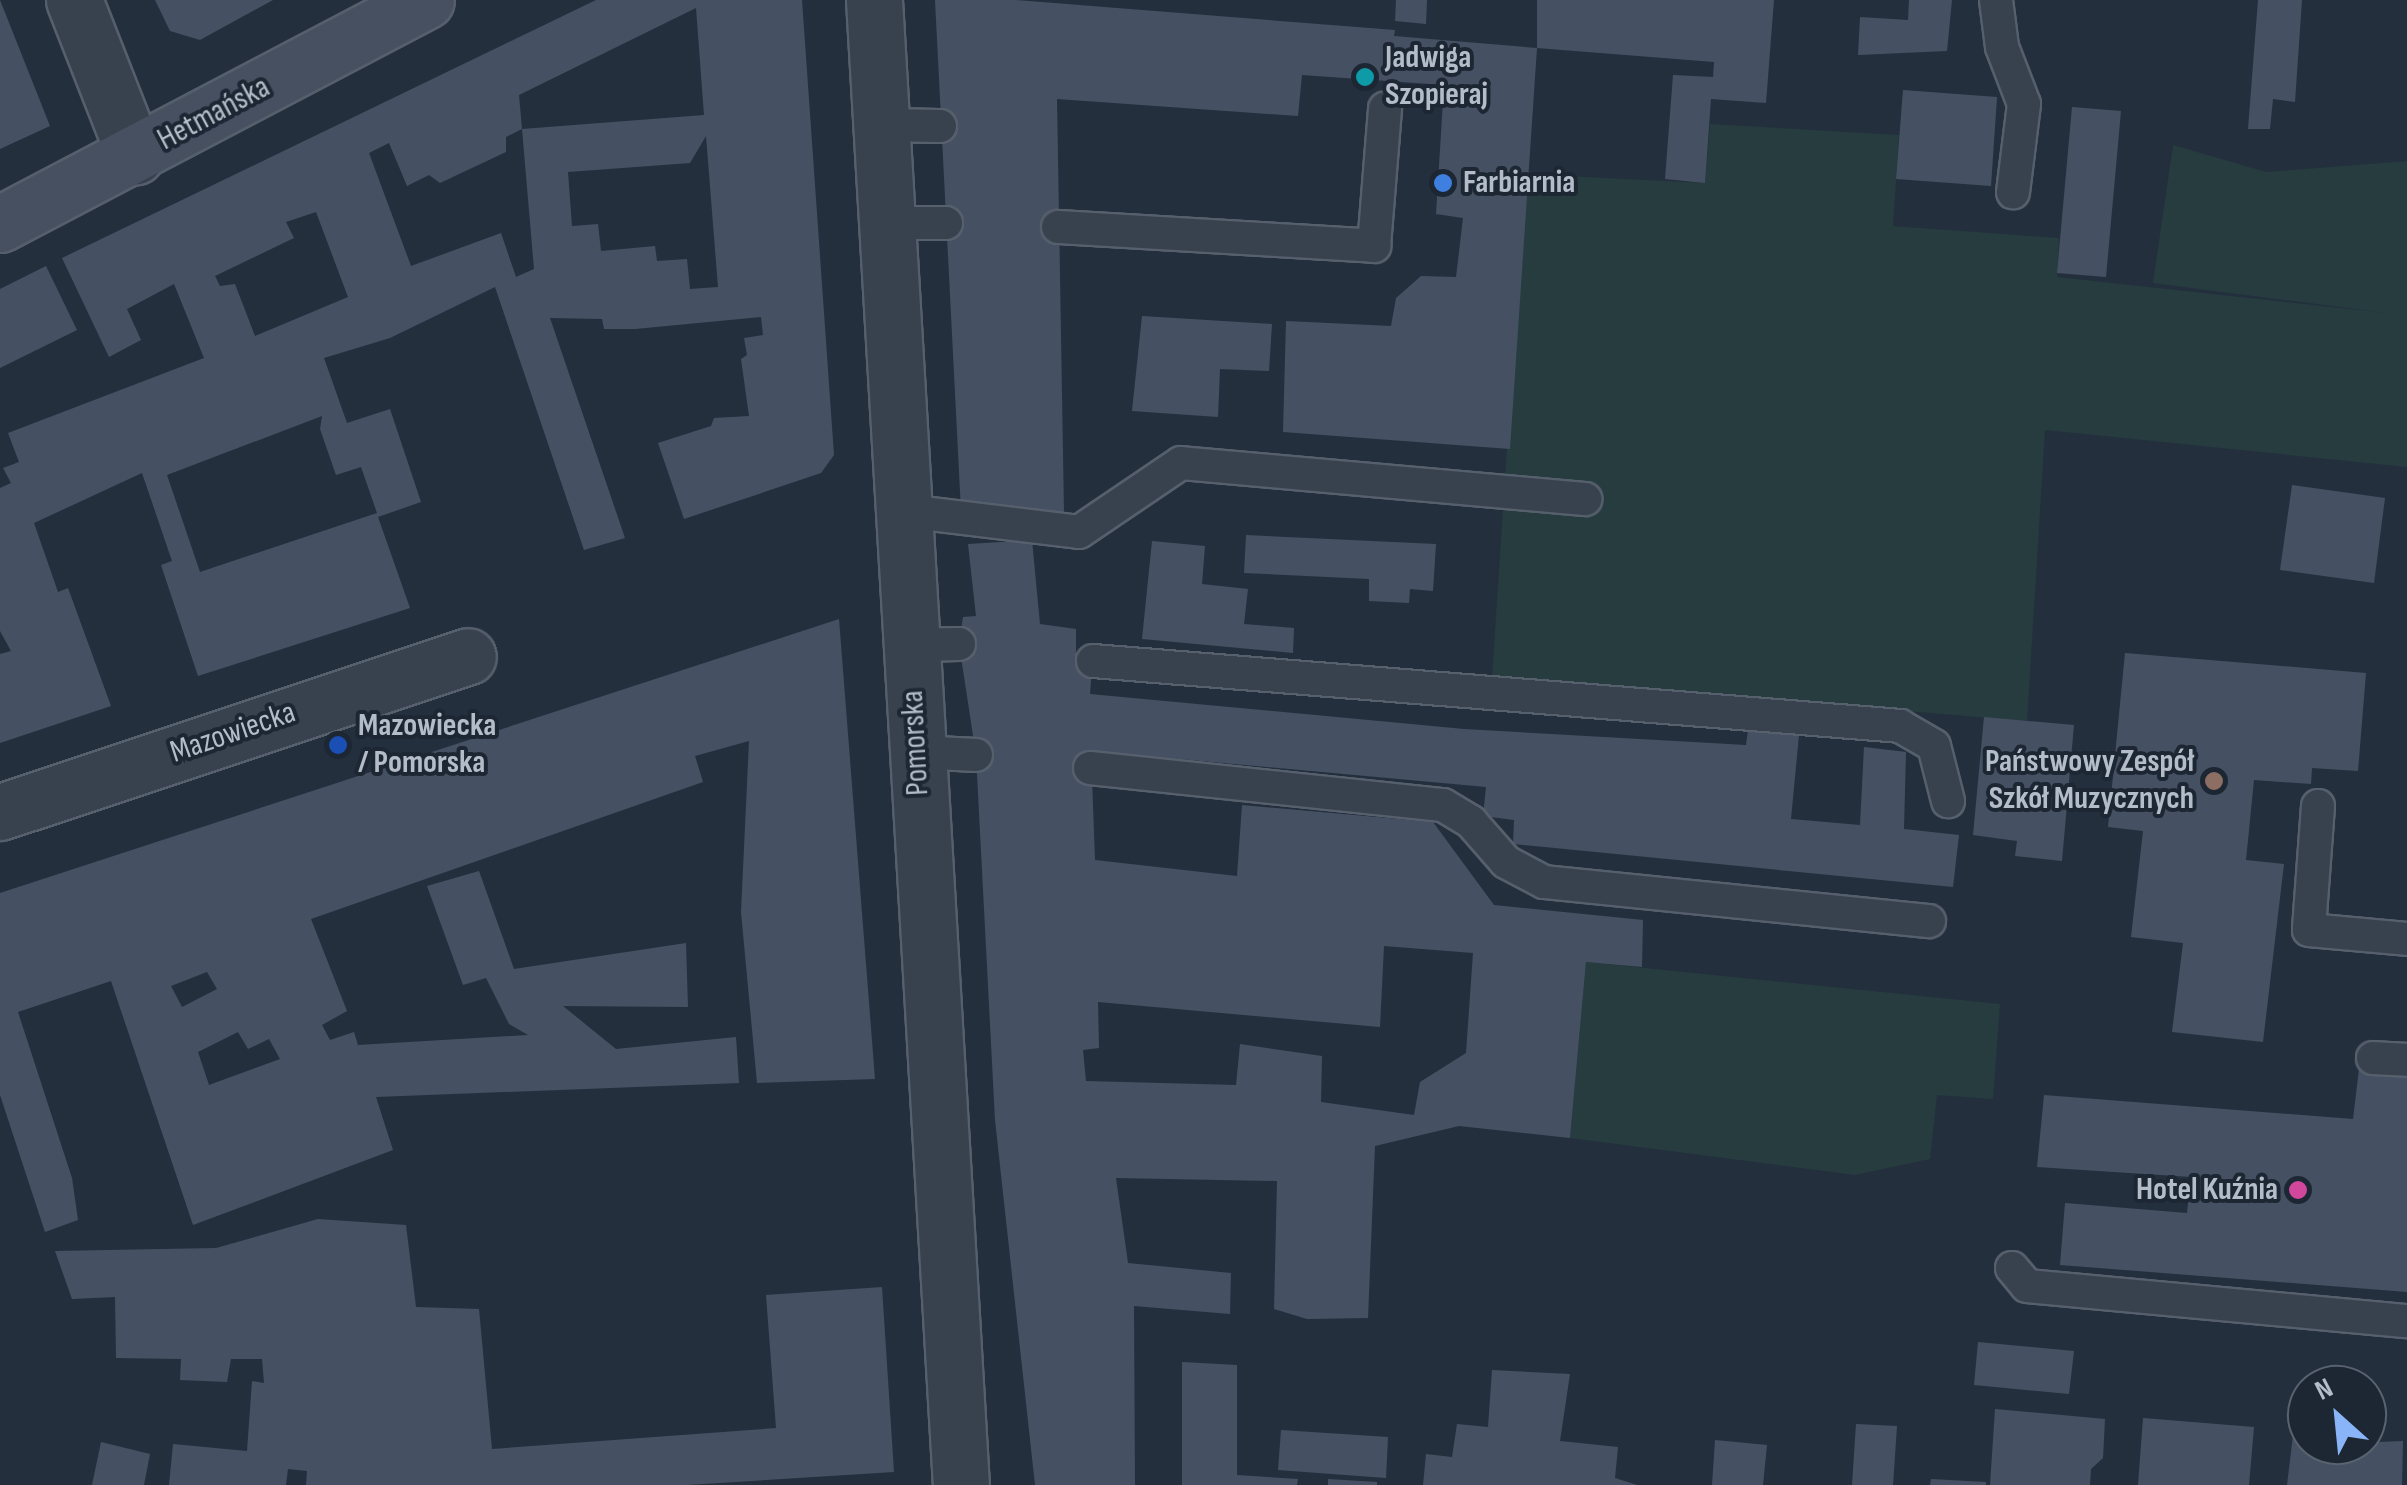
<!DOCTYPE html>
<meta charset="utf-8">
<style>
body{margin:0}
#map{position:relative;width:2407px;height:1485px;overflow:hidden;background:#242f3e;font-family:"Sofia Sans Condensed",sans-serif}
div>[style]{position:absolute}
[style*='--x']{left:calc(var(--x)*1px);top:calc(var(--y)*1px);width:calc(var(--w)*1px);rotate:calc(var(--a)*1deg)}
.green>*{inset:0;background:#263c3f}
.building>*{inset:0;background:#455162}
.roads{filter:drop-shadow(2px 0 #565f6c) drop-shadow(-2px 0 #565f6c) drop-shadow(0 2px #565f6c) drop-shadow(0 -2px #565f6c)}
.lane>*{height:32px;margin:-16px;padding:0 16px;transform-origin:16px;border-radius:16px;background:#38414e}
.street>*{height:55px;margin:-27.5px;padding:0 27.5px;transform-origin:27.5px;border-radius:27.5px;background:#38414e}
.secondary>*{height:55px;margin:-27.5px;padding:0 27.5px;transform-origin:27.5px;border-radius:27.5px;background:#465061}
.dots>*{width:28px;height:28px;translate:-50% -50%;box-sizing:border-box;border:5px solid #1d2633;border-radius:50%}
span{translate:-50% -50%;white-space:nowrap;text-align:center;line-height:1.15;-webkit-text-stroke:8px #1d2633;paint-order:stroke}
.poi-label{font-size:32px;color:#b4bcc9;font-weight:700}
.left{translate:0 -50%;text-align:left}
.right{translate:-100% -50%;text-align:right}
.street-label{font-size:32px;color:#b4bcc9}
.north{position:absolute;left:2287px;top:1365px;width:100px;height:100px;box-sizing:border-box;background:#1d2633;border:2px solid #59626f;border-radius:50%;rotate:333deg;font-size:28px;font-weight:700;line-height:40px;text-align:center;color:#b4bcc9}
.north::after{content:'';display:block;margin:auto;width:35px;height:45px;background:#8ab4f8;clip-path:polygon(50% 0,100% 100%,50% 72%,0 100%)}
</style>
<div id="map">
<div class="green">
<i style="clip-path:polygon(1710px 124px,1899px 135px,1893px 226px,2059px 238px,2057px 277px,2386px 313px,2153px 283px,2173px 145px,2266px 172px,2407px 161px,2407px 467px,2045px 430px,2027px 721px,1492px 677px,1525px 174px,1705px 183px)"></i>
<i style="clip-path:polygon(1586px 962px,2000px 1004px,1993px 1099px,1937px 1095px,1930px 1159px,1855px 1175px,1570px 1138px)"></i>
</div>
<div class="building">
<i style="clip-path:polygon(0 0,50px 126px,0 149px)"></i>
<i style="clip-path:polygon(155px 0,273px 0,200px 40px,170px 31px)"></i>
<i style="clip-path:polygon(evenodd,596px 0,802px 0,834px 455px,821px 473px,684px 519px,658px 443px,711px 426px,714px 418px,749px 416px,741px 359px,747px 355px,744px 338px,763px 335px,761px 317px,635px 329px,604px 329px,602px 319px,550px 318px,625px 538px,584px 550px,495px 287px,390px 338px,324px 358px,347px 423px,390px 409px,421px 502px,378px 517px,410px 608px,198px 676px,161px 565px,172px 561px,142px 473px,34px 523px,58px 592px,68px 588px,111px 706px,0 743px,0 654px,11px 651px,0 631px,0 488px,11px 483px,3px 468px,19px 462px,8px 433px,204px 358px,174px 284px,127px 309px,141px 340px,109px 357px,62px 258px,596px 0,696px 8px,704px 115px,522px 129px,534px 269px,516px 277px,501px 233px,411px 266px,369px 153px,389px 143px,407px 186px,429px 175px,440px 183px,506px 152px,506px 137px,522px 129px,519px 95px,696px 8px,596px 0,706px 136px,718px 287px,690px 289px,687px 259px,657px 261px,655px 246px,601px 251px,598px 224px,572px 226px,568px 172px,690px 163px,706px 136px,596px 0,316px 212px,348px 297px,255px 336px,235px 284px,220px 286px,215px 276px,294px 238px,286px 222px,316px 212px,596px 0,322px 416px,320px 429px,336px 475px,361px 467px,377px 513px,200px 572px,167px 475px,322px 416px)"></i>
<i style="clip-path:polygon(935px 0,1015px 0,1395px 30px,1394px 36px,1537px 48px,1510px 449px,1283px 432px,1286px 321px,1391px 326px,1396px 298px,1421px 276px,1456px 277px,1463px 218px,1436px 214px,1444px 85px,1302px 75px,1298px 116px,1057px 99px,1064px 512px,961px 511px)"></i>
<i style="clip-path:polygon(1396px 0,1427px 0,1426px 24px,1395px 21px)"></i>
<i style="clip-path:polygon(1537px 0,1774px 0,1766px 103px,1711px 99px,1705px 183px,1665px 179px,1673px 75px,1713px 77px,1714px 62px,1537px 48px)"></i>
<i style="clip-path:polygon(1909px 0,1952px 0,1947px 51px,1858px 55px,1860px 17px,1908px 20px)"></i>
<i style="clip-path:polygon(2258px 0,2302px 0,2295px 102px,2273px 99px,2270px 129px,2248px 129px)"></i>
<i style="clip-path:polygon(1903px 90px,1997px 97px,1991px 186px,1896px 179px)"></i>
<i style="clip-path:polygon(2072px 107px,2121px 111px,2106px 277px,2057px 273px)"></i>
<i style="clip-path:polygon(46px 266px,77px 330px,0 368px,0 289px)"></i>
<i style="clip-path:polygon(1142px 316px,1272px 324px,1269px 371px,1220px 369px,1218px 417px,1132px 411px)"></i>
<i style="clip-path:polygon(2292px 485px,2385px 498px,2374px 583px,2280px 570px)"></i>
<i style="clip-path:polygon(1246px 535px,1436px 544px,1433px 591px,1410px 589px,1409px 603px,1369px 601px,1369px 579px,1244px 573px)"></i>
<i style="clip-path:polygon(evenodd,1032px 540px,1040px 624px,1076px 629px,1076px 653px,1093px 653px,1090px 694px,1464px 729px,1746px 745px,1748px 730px,1799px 735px,1791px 819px,1860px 825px,1864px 747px,1906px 752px,1904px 829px,1959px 835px,1953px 887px,1513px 844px,1514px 820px,1483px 816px,1486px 787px,1091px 751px,1095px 860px,1237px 876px,1242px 805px,1433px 822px,1494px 905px,1643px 920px,1642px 967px,1586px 962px,1570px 1138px,1459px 1126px,1375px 1146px,1368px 1318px,1307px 1319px,1274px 1309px,1277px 1181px,1116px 1178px,1128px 1263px,1231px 1273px,1230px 1314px,1134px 1306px,1135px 1485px,1035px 1485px,995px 1120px,976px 755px,959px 644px,963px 617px,976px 616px,968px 544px,1032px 540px,1384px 946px,1473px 953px,1466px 1053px,1420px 1082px,1414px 1115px,1321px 1102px,1322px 1056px,1240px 1044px,1236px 1085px,1086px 1081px,1083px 1050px,1099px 1048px,1098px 1002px,1380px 1027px,1384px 946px)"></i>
<i style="clip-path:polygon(1152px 541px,1205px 546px,1202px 584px,1248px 589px,1244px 624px,1294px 628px,1293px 653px,1142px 639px)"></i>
<i style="clip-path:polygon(evenodd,839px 619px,875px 1079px,757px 1083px,741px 912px,749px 741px,695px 756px,703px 782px,311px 919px,347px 1011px,322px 1025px,330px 1040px,354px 1032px,358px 1045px,528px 1035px,509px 1024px,486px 978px,463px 985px,427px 886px,479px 871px,514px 969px,686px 943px,688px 1007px,563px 1006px,616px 1049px,736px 1037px,739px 1083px,376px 1097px,393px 1150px,193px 1225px,111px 981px,18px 1012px,72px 1178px,78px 1220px,45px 1232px,0 1095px,0 893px,839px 619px,207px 972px,217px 989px,182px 1007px,171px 986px,207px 972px,839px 619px,238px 1032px,248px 1049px,269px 1039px,280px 1059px,209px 1085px,198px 1052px,238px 1032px)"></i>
<i style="clip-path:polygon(2125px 653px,2366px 673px,2358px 771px,2312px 768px,2311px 784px,2254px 780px,2246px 860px,2284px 864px,2263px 1042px,2172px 1032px,2183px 943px,2131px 937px,2143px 831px,2108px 827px)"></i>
<i style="clip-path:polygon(1984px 717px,2074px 725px,2062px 861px,2015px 856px,2017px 841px,1973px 835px)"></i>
<i style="clip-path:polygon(2359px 1069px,2407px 1074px,2407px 1292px,2060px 1265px,2065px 1203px,2187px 1213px,2191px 1177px,2037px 1167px,2044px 1095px,2353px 1119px)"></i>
<i style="clip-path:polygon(318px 1219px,406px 1225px,416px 1307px,479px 1309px,492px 1449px,776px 1428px,766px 1295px,882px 1287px,894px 1472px,687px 1485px,306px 1485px,307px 1471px,288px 1469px,286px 1485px,169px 1485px,173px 1444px,247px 1451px,252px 1381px,264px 1383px,262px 1359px,231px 1359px,227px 1382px,180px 1380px,181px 1359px,116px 1358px,115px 1297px,72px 1299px,55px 1251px,216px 1248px)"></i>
<i style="clip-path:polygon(1978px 1342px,2074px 1351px,2069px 1394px,1974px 1385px)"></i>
<i style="clip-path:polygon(1182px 1362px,1237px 1365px,1237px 1475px,1298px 1479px,1297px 1485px,1182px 1485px)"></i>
<i style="clip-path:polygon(1492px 1370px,1570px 1374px,1560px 1441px,1618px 1447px,1615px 1478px,1637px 1485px,1423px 1485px,1426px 1454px,1452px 1457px,1457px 1424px,1488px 1427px)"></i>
<i style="clip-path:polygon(1995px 1409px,2105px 1419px,2103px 1458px,2091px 1469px,2090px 1485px,1990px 1485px)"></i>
<i style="clip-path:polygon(2143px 1418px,2254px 1427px,2249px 1485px,2138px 1485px)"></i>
<i style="clip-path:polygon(1856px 1424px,1897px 1426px,1893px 1485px,1852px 1485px)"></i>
<i style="clip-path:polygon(1281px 1430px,1388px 1437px,1386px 1478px,1278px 1470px)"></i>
<i style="clip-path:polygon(2293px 1435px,2307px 1435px,2307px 1445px,2403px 1441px,2402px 1485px,2287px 1485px)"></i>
<i style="clip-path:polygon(1715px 1440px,1767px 1445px,1763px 1485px,1712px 1485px)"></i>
<i style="clip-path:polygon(101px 1442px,150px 1454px,144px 1485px,92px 1485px)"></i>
<i style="clip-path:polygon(1328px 1479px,1377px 1482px,1377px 1485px,1328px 1485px)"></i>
<i style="clip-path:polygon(1931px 1479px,1986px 1482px,1986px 1485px,1930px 1485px)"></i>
</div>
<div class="roads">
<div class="lane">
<i style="--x:1996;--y:0;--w:47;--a:82.7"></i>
<i style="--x:2002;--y:47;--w:61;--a:68.9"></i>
<i style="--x:2024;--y:104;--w:89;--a:97.1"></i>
<i style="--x:883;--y:125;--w:57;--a:1"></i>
<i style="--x:888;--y:223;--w:58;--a:0"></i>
<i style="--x:1058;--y:227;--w:317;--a:3.4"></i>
<i style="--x:1374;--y:246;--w:138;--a:-85.4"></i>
<i style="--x:906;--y:511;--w:174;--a:6.9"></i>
<i style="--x:1079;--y:532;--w:123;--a:-34.1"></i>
<i style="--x:1181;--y:463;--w:406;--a:5.1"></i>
<i style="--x:911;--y:645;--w:48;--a:-1.2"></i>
<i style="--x:1093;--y:661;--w:810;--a:4.6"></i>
<i style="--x:1900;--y:726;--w:39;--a:30"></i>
<i style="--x:1934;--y:746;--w:57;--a:75.7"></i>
<i style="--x:917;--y:752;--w:59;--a:2.9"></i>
<i style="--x:1090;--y:768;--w:355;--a:6"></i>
<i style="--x:1443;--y:805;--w:33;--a:31"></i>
<i style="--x:1471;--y:822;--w:53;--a:48.8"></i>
<i style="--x:1506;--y:862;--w:43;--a:27.8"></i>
<i style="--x:1544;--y:882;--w:387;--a:5.8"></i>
<i style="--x:2318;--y:806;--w:124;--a:94.2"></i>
<i style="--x:2309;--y:930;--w:98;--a:5.2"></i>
<i style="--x:2373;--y:1058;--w:34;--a:3"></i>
<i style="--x:2012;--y:1268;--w:23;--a:50"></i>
<i style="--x:2027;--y:1286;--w:382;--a:5.3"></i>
</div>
<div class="street">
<i style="--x:74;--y:0;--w:168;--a:68.6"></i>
<i style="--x:874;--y:0;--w:1488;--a:86.65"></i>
<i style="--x:0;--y:812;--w:493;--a:-18.4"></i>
</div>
<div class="secondary">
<i style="--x:0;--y:224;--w:481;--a:-27.7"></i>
</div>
</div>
<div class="dots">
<i style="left:1365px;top:77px;background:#0f9aa8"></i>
<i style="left:1443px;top:183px;background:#3f7fe0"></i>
<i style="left:338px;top:745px;background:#1a4fb4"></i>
<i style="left:2214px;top:781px;background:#8d6e63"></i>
<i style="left:2298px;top:1190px;background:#d1479c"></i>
</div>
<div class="poi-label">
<span class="left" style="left:1385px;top:77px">Jadwiga<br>Szopieraj</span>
<span class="left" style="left:1463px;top:183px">Farbiarnia</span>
<span class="left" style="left:358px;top:745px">Mazowiecka<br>/ Pomorska</span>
<span class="right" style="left:2194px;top:781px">Państwowy Zespół<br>Szkół Muzycznych</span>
<span class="right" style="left:2278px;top:1190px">Hotel Kuźnia</span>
</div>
<div class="street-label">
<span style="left:214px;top:114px;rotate:-28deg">Hetmańska</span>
<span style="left:233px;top:733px;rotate:-19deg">Mazowiecka</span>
<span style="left:916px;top:743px;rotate:-93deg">Pomorska</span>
</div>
<div class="north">N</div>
</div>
